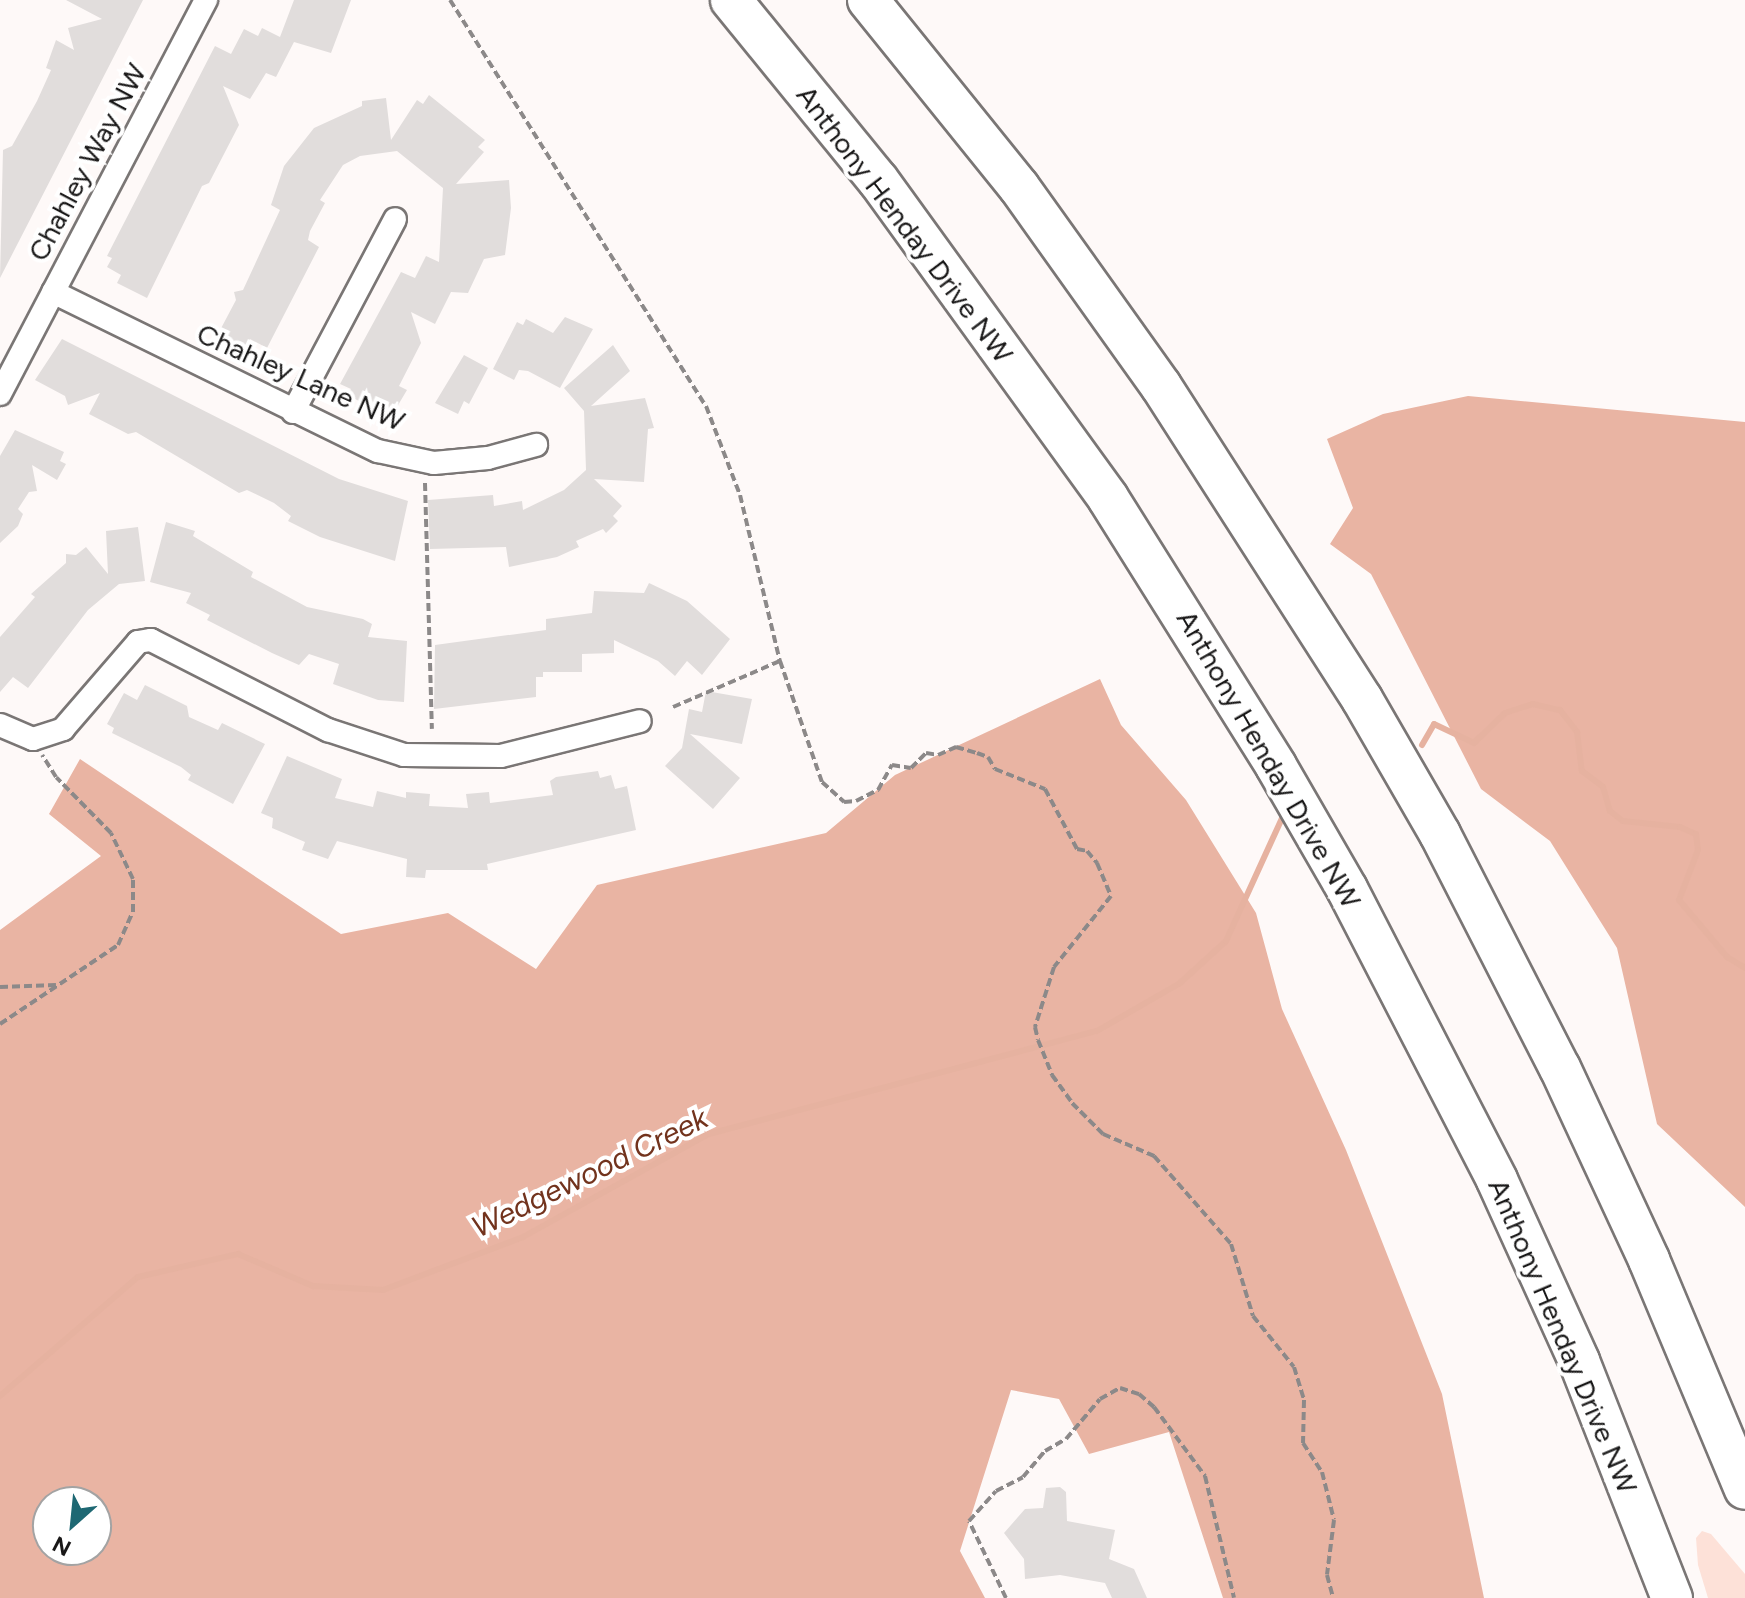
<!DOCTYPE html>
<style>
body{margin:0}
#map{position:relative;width:1745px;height:1598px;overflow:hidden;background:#fef9f8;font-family:Figtree,sans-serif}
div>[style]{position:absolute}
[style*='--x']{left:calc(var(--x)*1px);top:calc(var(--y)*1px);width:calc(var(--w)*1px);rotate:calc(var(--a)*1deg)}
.green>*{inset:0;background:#fde1d8}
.forest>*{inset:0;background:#e9b4a3}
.stream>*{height:6px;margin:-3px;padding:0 3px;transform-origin:3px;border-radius:3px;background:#e6b2a0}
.building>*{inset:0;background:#e1dddc}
.path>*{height:4px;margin-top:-2px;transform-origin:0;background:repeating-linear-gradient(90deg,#8c8989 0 8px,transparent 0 12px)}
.roads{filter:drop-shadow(2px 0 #7a7675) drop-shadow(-2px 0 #7a7675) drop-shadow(0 2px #7a7675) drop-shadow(0 -2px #7a7675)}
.minor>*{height:22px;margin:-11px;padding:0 11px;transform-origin:11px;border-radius:11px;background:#fff}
.motorway>*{height:40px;margin:-20px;padding:0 20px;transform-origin:20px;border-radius:20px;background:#fff}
span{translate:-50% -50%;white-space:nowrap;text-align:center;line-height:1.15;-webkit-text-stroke:8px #fff;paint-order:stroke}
.street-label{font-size:28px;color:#191818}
.water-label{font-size:30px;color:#72331d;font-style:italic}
.north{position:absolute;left:32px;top:1486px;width:80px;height:80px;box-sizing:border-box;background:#fff;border:2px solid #a3a3a3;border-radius:50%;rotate:207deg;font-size:22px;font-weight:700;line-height:32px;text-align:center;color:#191818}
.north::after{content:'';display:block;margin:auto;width:28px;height:36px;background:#1e6873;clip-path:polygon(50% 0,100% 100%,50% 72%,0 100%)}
</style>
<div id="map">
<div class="green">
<i style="clip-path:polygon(1702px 1531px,1711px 1534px,1745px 1574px,1745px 1598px,1708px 1598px,1698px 1565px,1696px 1538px)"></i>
</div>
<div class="forest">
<i style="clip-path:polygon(1468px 396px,1745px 422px,1745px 1207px,1657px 1124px,1617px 948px,1550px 841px,1481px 789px,1371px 574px,1330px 544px,1353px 508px,1327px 439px,1383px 414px)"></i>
<i style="clip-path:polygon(evenodd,1100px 679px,1121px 725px,1186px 800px,1256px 913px,1282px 1009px,1346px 1150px,1442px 1394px,1484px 1598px,1223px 1598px,1169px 1432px,1089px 1454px,1059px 1399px,1011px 1390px,960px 1551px,985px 1598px,0 1598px,0 930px,101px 856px,49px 814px,80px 759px,341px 934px,448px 913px,536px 969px,597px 885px,826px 833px,895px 775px,1100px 679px,96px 1502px,96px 1550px,48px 1550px,48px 1502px,96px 1502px)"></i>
</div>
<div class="stream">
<i style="--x:1422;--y:745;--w:24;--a:-60"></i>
<i style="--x:1434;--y:724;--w:44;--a:25.4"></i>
<i style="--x:1474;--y:743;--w:43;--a:-44.1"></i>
<i style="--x:1505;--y:713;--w:29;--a:-18"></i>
<i style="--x:1533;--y:704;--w:28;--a:13"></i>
<i style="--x:1560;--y:710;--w:28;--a:52"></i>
<i style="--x:1577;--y:732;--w:39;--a:83"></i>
<i style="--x:1582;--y:771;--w:26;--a:37"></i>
<i style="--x:1603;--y:787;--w:25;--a:74"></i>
<i style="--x:1610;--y:811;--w:16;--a:38"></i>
<i style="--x:1623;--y:821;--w:57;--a:6"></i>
<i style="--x:1680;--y:827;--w:17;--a:24"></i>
<i style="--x:1696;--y:834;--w:16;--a:83"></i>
<i style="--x:1698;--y:850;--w:53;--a:110.8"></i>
<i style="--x:1679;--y:900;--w:75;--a:49.9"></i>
<i style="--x:1727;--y:957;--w:21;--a:31"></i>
<i style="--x:0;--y:1396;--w:182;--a:-40.8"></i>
<i style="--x:138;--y:1277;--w:103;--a:-13"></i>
<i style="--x:238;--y:1254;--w:82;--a:23.1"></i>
<i style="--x:313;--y:1286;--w:70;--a:3.3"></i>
<i style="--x:383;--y:1290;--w:150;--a:-20.7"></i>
<i style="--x:523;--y:1237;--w:213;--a:-29"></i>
<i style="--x:709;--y:1134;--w:401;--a:-14.9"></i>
<i style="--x:1097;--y:1031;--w:96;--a:-30"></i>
<i style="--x:1180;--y:983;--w:62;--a:-42.4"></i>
<i style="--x:1226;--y:941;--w:135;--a:-65.5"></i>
</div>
<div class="building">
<i style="clip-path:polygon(66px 0,143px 0,0 278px,3px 150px,12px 146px,37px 101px,51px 70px,46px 68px,56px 40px,74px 50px,68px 28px,102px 19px)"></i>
<i style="clip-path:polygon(294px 0,351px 0,331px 53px,294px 42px,276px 77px,266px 73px,250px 99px,223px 86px,239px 125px,209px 183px,202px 186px,147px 298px,117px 283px,121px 275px,107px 267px,112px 258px,107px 256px,215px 46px,231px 54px,244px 29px,258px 36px,262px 28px,280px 37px)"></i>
<i style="clip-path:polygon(429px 95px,485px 140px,478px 147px,484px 152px,456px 184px,509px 180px,511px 208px,505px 255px,484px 259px,468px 293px,451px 292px,435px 324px,411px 312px,421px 343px,399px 386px,407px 390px,391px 417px,347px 395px,351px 389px,340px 384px,401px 272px,415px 278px,426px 256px,439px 262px,443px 188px,397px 151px,360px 156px,343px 165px,320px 200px,325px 203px,310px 231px,308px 240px,319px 247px,267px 348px,250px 339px,245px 348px,218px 334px,236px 300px,234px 292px,243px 290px,280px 210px,271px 205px,284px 166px,314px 128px,362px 106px,362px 101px,386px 98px,391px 140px,417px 100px,423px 104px)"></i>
<i style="clip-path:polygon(565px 317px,593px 329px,560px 388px,528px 371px,519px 370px,514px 380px,493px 369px,517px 322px,523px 325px,526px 319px,553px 333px)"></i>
<i style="clip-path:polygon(62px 339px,339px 479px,408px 501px,395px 561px,320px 537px,288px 521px,291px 516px,274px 503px,247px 490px,239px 493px,136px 432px,128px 434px,89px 414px,100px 393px,68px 405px,65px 396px,35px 380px)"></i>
<i style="clip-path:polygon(613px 345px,630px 371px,591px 406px,645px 398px,654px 428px,648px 429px,644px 482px,594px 479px,622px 506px,613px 516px,618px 521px,606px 533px,603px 529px,576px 541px,579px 547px,557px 557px,509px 567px,506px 547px,430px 549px,428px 500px,493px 495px,494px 506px,522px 501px,523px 510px,564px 490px,586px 470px,584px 411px,564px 388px)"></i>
<i style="clip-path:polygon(464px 355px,488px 368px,469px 404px,464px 401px,458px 414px,435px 403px)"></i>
<i style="clip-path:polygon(15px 430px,64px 452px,60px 461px,66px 464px,57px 480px,32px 465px,37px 491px,29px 492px,18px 509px,23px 514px,18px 526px,0 543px,0 456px)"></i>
<i style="clip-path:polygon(166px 522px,195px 531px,193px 536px,253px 572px,251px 577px,307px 607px,363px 619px,372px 624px,368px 637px,407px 641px,404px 702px,378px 700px,333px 684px,339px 664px,309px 654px,299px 665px,272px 653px,207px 620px,210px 615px,186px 603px,191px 593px,150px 582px)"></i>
<i style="clip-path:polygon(138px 527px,145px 581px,119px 584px,88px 610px,28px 688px,13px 677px,0 692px,0 637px,35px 597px,31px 594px,66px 563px,66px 554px,76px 555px,86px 547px,108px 574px,106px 531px)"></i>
<i style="clip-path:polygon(649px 583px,687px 601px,730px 639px,702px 675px,687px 661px,675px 676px,658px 661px,614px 640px,614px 653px,582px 654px,582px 672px,543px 672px,543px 677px,536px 677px,536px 697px,434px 709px,435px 645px,546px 630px,546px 619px,592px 613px,594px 591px,644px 593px)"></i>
<i style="clip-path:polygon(145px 685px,187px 706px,189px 717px,218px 730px,222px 723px,265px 744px,233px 804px,188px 780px,191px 775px,181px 767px,112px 733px,114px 728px,107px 724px,124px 693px,137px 700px)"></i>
<i style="clip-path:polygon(706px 691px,752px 699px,742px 744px,690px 734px,740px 778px,713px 809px,665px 766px,682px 748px,689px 709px,702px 712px)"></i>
<i style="clip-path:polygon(287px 756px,342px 779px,335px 798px,373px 807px,377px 791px,406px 798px,406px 792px,430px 794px,429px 806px,468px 808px,466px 794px,489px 792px,490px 803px,553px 795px,550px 781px,556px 777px,598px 771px,600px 778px,611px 775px,615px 789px,627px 786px,636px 830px,487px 864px,488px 870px,426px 870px,425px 878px,406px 877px,407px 859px,337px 841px,328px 859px,302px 850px,305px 842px,272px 828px,273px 818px,261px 813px)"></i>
<i style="clip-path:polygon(1060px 1487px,1066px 1492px,1067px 1521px,1115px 1530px,1109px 1559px,1134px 1569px,1147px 1598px,1112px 1598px,1105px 1583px,1060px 1575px,1025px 1579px,1024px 1559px,1004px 1533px,1025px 1509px,1043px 1508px,1046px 1488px)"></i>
</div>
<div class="path">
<i style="--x:450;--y:0;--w:480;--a:57.8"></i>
<i style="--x:706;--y:406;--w:95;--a:69.1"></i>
<i style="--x:740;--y:495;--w:171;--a:76.5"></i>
<i style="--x:780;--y:661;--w:128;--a:70.9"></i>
<i style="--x:822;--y:782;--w:30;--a:42"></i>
<i style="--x:844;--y:802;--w:12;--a:-5"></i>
<i style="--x:856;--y:801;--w:25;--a:-27"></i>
<i style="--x:878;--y:790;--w:29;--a:-61"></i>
<i style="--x:892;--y:765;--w:19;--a:9"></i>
<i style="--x:911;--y:768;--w:21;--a:-45"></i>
<i style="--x:926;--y:753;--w:12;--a:9"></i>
<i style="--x:938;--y:755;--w:20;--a:-24"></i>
<i style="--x:956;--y:747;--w:22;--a:16"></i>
<i style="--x:977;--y:753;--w:12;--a:20"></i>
<i style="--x:988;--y:757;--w:14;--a:60"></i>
<i style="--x:995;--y:769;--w:54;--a:21.8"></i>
<i style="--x:1045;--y:789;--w:68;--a:61.9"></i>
<i style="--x:1077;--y:849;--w:10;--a:11"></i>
<i style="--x:1087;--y:851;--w:16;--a:50"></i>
<i style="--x:1097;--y:863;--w:36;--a:67"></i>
<i style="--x:1111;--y:896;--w:91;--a:128.8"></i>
<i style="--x:1054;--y:967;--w:63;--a:107.6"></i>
<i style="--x:1035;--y:1027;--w:13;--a:77"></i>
<i style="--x:1038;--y:1040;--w:38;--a:68"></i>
<i style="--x:1052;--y:1075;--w:34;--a:54"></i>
<i style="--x:1072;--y:1103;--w:44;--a:45"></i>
<i style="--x:1103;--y:1134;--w:56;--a:23.3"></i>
<i style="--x:1154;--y:1156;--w:117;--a:48.8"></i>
<i style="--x:1231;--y:1244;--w:75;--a:73"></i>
<i style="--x:1253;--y:1316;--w:65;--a:51.2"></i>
<i style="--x:1294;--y:1367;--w:34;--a:73"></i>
<i style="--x:1304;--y:1400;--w:43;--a:91.3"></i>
<i style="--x:1303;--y:1443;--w:35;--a:57"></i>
<i style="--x:1322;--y:1472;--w:49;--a:76"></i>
<i style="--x:1334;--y:1520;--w:55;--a:97.3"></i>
<i style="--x:1327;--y:1575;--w:24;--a:75"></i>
<i style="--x:425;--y:483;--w:246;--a:88.4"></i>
<i style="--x:673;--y:707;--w:116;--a:-23.3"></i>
<i style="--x:0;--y:987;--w:56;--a:-2"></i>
<i style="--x:0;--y:1024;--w:142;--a:-33.8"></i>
<i style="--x:118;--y:945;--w:36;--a:-66"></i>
<i style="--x:133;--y:912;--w:33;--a:-90"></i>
<i style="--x:133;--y:879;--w:51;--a:-115.6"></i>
<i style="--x:111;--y:833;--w:78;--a:-134.5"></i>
<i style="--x:56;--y:777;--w:26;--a:-122"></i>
<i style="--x:1006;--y:1598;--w:85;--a:-115.7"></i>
<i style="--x:969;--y:1521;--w:40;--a:-48"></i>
<i style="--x:996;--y:1491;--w:30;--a:-27"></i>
<i style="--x:1023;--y:1477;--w:34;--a:-50"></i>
<i style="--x:1045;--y:1451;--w:24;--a:-30"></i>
<i style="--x:1066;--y:1439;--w:52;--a:-49.6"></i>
<i style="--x:1100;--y:1399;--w:23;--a:-29"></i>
<i style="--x:1120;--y:1388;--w:20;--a:18"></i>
<i style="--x:1139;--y:1394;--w:20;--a:41"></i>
<i style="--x:1154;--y:1407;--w:86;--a:53.5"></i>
<i style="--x:1205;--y:1476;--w:125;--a:76.6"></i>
</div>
<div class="roads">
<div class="minor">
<i style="--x:53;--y:292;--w:362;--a:26.1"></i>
<i style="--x:378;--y:451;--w:57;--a:12.1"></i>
<i style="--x:434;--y:463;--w:54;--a:-5.3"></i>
<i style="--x:488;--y:458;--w:50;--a:-15.2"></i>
<i style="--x:0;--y:394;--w:445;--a:-62.4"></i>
<i style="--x:293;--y:412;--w:218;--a:-62.1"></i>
<i style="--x:0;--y:725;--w:36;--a:23"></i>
<i style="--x:33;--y:739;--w:32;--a:-18"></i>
<i style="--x:63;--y:729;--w:115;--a:-49.2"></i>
<i style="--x:138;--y:642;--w:13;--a:-9"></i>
<i style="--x:151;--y:640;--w:199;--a:27"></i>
<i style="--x:328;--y:730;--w:80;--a:18.2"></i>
<i style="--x:404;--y:755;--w:97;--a:0.6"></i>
<i style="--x:501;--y:756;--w:143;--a:-14.1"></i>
</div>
<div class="motorway">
<i style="--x:731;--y:0;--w:232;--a:50.8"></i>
<i style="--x:878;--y:180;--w:392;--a:54.1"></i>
<i style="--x:1108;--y:498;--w:316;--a:57.9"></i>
<i style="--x:1276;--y:766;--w:142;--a:60"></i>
<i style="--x:1347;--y:889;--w:327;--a:62.7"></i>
<i style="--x:1497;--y:1180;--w:199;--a:65.6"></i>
<i style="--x:1579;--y:1361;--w:255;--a:68.6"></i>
<i style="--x:868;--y:0;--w:240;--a:51.1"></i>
<i style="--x:1019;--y:187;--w:244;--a:54.5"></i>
<i style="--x:1161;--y:386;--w:372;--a:57.3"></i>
<i style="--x:1362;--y:699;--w:156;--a:60"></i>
<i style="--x:1440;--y:834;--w:263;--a:62.9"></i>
<i style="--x:1560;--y:1068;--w:212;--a:65.1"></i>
<i style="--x:1649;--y:1260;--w:248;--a:67.3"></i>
</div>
</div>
<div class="street-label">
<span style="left:87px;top:162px;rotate:-62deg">Chahley Way NW</span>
<span style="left:905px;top:224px;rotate:53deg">Anthony Henday Drive NW</span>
<span style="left:301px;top:377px;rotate:24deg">Chahley Lane NW</span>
<span style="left:1269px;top:759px;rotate:60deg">Anthony Henday Drive NW</span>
<span style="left:1563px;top:1336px;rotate:67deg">Anthony Henday Drive NW</span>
</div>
<div class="water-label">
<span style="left:590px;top:1173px;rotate:-26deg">Wedgewood Creek</span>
</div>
<div class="north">N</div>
</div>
